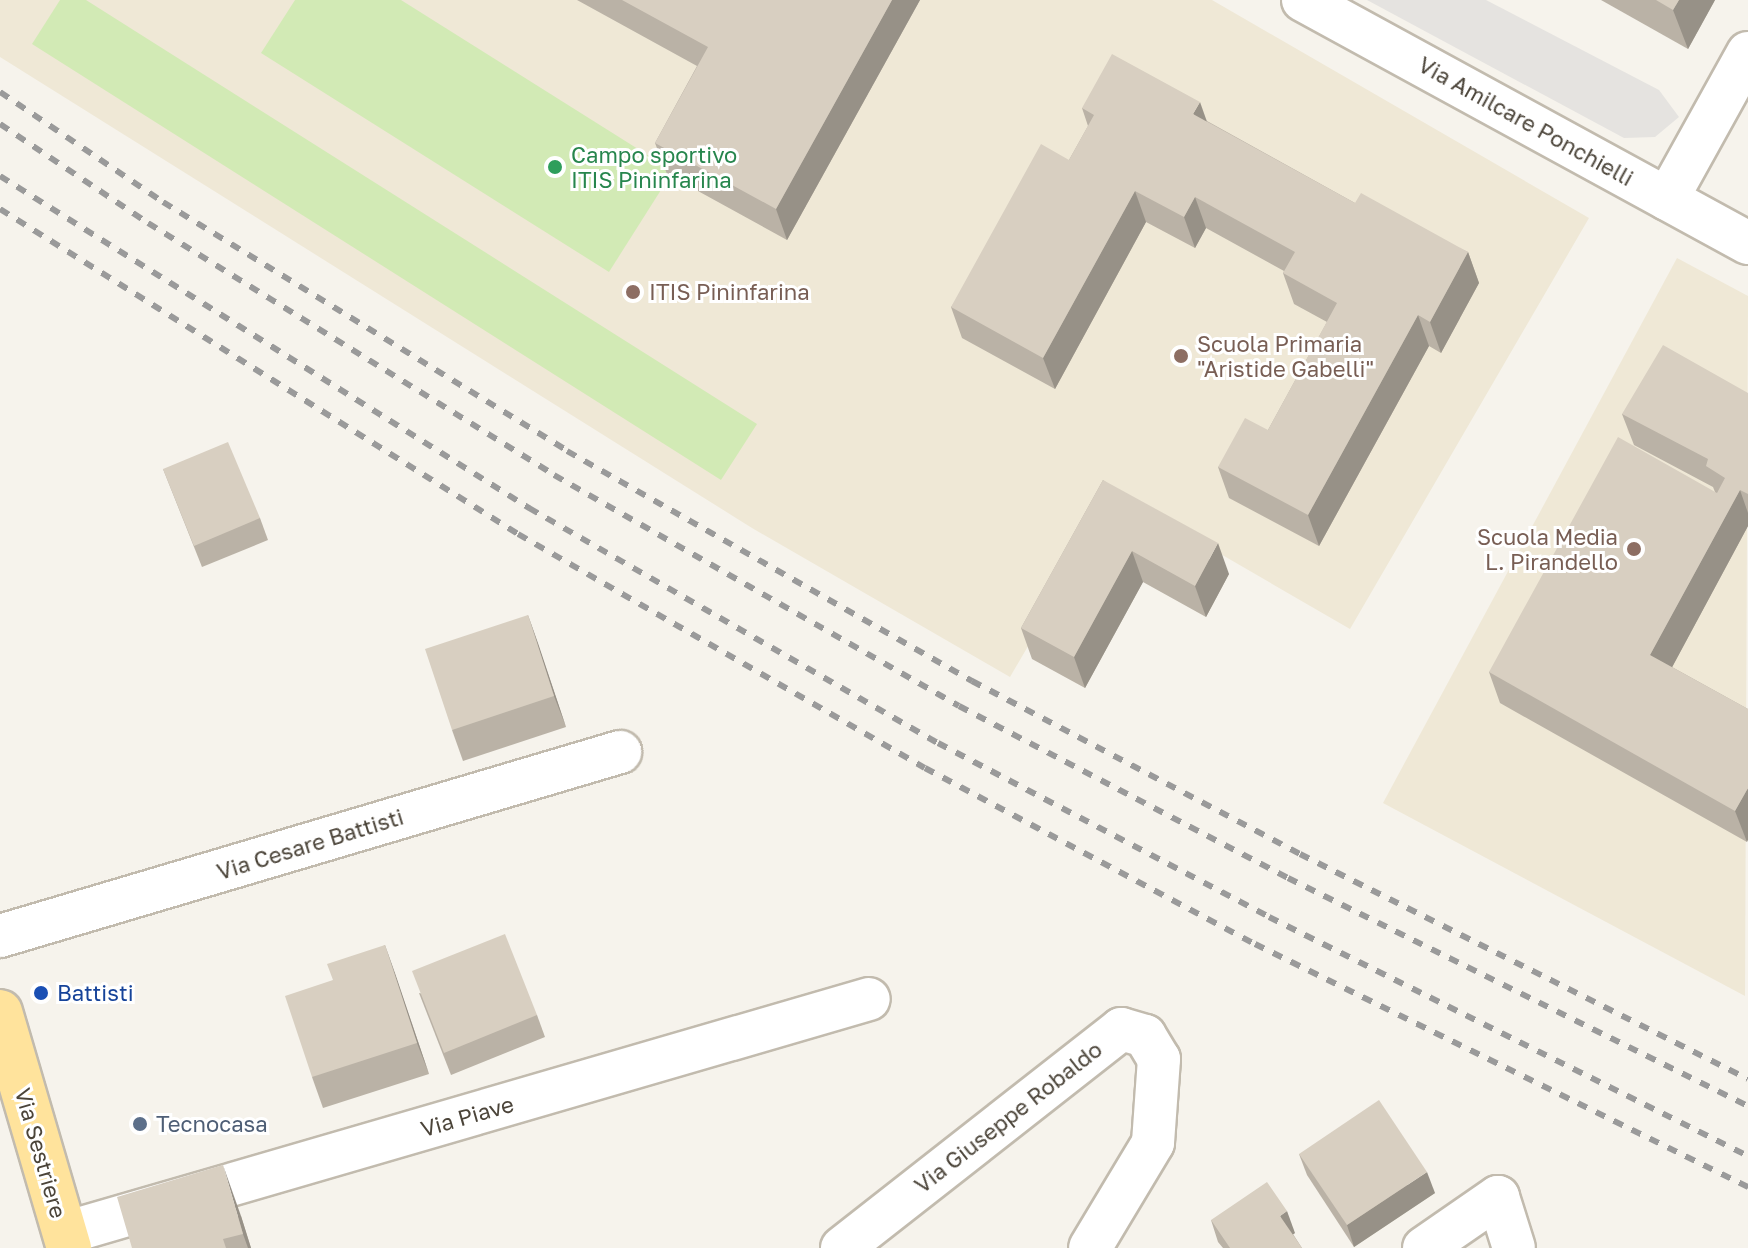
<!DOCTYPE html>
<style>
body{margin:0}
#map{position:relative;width:1748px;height:1248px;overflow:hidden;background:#f6f3ec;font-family:"Golos Text",sans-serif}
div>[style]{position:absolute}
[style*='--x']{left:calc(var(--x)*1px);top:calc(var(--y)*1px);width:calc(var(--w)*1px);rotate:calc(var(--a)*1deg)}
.education>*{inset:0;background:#efe8d6}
.green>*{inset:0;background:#d2eab5}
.parking>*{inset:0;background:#e5e3e0}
.roads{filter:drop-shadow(2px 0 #c2bbae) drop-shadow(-2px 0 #c2bbae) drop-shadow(0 2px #c2bbae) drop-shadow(0 -2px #c2bbae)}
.minor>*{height:42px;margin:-21px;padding:0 21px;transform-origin:21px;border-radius:21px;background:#fff}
.major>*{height:44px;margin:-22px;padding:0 22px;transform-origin:22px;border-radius:22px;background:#ffe39c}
.rail>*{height:6px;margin-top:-3px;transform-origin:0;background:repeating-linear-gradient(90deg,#9a9a9a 0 10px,transparent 0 20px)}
.wall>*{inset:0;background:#bab2a6}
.shaded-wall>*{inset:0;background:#979187}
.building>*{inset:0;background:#d8cfc1}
.dots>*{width:22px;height:22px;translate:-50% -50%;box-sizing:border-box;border:4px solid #fff;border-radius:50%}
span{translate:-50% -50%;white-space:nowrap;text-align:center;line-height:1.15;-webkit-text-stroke:6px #fff;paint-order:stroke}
.street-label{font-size:22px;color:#4b4439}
.leisure-label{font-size:22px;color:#27864d}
.left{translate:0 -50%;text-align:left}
.education-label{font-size:22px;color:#785e54}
.right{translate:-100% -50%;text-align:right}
.transit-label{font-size:22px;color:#164399}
.service-label{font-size:22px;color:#4e5e75}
</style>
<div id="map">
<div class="education">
<i style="clip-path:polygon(0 0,1212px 0,1589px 218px,1350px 629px,1117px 494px,1010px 677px,752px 528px,0 57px)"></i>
<i style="clip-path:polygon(1677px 258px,1748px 296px,1745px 996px,1383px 803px)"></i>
</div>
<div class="green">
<i style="clip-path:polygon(60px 0,86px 0,757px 424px,721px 480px,32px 44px)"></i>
<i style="clip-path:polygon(295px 0,401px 0,673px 171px,609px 272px,261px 53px)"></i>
</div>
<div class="parking">
<i style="clip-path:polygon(1367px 0,1486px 0,1659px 90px,1679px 117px,1655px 137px,1624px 138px)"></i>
</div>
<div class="roads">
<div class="minor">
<i style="--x:1303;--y:0;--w:507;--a:28.64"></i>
<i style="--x:1667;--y:199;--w:167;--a:-61"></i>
<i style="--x:0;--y:936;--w:647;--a:-16.53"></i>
<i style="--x:65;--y:1233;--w:837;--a:-16.23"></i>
<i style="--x:842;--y:1248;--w:355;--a:-38.1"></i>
<i style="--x:1121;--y:1029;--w:25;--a:16"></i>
<i style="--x:1145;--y:1036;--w:27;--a:59"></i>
<i style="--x:1159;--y:1059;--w:84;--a:94.1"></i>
<i style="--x:1153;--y:1143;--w:122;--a:121"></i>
<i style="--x:1424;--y:1248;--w:90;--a:-34.6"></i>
<i style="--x:1498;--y:1197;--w:53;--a:72.6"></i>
</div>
<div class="major">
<i style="--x:0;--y:1012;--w:246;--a:73.7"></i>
</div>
</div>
<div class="rail">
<i style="--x:0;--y:92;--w:197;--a:34"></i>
<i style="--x:163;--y:202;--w:475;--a:31.6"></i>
<i style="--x:567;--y:451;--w:466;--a:29.6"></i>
<i style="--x:972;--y:681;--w:371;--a:27.8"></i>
<i style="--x:1300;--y:854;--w:501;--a:26.67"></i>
<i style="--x:0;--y:124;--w:178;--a:33.8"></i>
<i style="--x:148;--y:223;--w:478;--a:31.8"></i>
<i style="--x:554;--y:475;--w:466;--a:29.7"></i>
<i style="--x:959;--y:706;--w:371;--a:27.6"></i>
<i style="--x:1288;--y:878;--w:513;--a:26.37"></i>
<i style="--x:0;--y:176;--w:625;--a:32.11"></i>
<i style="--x:529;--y:508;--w:472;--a:29.9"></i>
<i style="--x:938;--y:743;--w:374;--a:27.7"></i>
<i style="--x:1269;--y:917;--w:535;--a:26.52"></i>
<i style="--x:0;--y:209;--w:612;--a:32.1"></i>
<i style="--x:518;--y:534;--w:469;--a:29.9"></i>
<i style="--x:925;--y:768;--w:374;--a:28.1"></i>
<i style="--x:1255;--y:944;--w:550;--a:26.24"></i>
</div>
<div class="wall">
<i style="clip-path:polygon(577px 0,920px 0,787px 240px,667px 174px,655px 143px,697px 66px)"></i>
<i style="clip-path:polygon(1601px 0,1715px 0,1688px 49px)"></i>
<i style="clip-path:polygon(1082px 108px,1207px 121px,1355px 203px,1468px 252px,1479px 283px,1441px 353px,1429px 346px,1319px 546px,1229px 498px,1218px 467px,1268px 430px,1327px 322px,1294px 304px,1283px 273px,1284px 271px,1206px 228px,1195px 248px,1146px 222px,1055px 389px,962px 338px,951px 307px,1069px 160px,1088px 126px)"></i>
<i style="clip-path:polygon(1748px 393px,1748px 526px,1672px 667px,1748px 709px,1747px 842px,1500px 703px,1489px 672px,1715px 492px,1713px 487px,1634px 445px,1622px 414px)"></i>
<i style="clip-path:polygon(163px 469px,260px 518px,268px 540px,202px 567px)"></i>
<i style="clip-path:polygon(1103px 480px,1229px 574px,1206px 617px,1143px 582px,1085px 688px,1032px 659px,1021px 628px)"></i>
<i style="clip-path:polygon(528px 615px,566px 727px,463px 761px,452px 730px)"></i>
<i style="clip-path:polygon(385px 945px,429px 1074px,323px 1108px,312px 1077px,333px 980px)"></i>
<i style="clip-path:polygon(419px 993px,537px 1015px,545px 1037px,451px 1075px)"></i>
<i style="clip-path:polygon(1299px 1154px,1435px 1193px,1354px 1247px,1307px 1175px)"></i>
<i style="clip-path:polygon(241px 1216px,251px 1248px,132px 1248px)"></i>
<i style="clip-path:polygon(1211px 1220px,1295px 1233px,1293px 1234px,1302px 1248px,1223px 1248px,1218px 1242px)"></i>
</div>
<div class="shaded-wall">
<i style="clip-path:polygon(892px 0,920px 0,787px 240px,776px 209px)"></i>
<i style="clip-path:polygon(1679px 0,1715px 0,1688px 49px,1673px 10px)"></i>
<i style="clip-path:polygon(1200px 102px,1211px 133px,1193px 114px)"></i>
<i style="clip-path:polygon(1135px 191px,1146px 222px,1055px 389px,1043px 358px)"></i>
<i style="clip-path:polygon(1195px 197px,1206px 228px,1195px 248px,1184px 217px)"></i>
<i style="clip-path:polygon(1468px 252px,1479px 283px,1441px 353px,1430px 322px)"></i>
<i style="clip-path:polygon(1418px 315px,1429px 346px,1319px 546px,1308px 515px)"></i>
<i style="clip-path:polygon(1740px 490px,1748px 513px,1748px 526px,1662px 686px,1650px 655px)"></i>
<i style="clip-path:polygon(1218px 543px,1229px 574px,1206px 617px,1195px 586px)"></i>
<i style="clip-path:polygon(1132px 551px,1143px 582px,1085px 688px,1074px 657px)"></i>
<i style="clip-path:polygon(528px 615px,539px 646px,566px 727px,554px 696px)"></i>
<i style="clip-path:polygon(1748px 788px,1748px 840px,1747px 842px,1735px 811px)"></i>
<i style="clip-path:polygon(385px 945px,396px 976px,429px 1074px,417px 1043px)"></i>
<i style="clip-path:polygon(223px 1165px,241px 1216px,251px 1248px,248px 1248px,243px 1234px)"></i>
<i style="clip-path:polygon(1427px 1172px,1435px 1193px,1354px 1247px,1347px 1225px)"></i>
<i style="clip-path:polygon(1287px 1211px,1295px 1233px,1288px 1238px,1280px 1216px)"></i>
</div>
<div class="building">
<i style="clip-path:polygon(622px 0,892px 0,776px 209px,655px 143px,708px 47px)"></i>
<i style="clip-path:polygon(1656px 0,1679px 0,1673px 10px)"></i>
<i style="clip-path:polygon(1112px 54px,1200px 102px,1193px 114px,1355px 203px,1361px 193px,1468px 252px,1430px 322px,1418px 315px,1308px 515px,1218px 467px,1245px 418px,1268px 430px,1337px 303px,1283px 273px,1295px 252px,1195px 197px,1184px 217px,1135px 191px,1043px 358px,951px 307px,1041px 144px,1069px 160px,1094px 115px,1082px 108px)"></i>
<i style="clip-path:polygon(1663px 345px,1748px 393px,1748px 494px,1740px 490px,1650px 655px,1748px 709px,1748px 788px,1735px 811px,1489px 672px,1618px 437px,1717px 493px,1725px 478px,1706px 466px,1708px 459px,1622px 414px)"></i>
<i style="clip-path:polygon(228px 442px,260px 518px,194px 546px,163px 469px)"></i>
<i style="clip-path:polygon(1103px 480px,1218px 543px,1195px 586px,1132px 551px,1074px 657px,1021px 628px)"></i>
<i style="clip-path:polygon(528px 615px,554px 696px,452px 730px,425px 649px)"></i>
<i style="clip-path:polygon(505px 934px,537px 1015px,444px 1053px,412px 971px)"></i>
<i style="clip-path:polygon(385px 945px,417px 1043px,312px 1077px,285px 996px,333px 980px,327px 964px)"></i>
<i style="clip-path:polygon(1379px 1100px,1427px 1172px,1347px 1225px,1299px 1154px)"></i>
<i style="clip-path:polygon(223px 1165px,243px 1234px,223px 1239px,226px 1248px,132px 1248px,117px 1197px)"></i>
<i style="clip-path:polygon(1267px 1182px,1287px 1211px,1280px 1216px,1302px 1248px,1230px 1248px,1211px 1220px)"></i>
</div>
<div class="dots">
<i style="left:555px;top:167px;background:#2e9e5b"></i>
<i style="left:633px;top:292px;background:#8d6e63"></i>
<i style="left:1181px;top:356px;background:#8d6e63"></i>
<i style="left:1634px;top:549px;background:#8d6e63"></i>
<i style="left:41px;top:993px;background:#1a4fb4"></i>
<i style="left:140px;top:1124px;background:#5c6f8a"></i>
</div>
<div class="street-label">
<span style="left:1526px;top:121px;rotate:29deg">Via Amilcare Ponchielli</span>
<span style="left:310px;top:844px;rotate:-17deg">Via Cesare Battisti</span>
<span style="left:467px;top:1116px;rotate:-16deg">Via Piave</span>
<span style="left:1008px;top:1117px;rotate:-38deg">Via Giuseppe Robaldo</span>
<span style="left:41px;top:1153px;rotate:74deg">Via Sestriere</span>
</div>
<div class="leisure-label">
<span class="left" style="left:571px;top:167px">Campo sportivo<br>ITIS Pininfarina</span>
</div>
<div class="education-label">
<span class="left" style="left:649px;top:292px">ITIS Pininfarina</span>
<span class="left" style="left:1197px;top:356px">Scuola Primaria<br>"Aristide Gabelli"</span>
<span class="right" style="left:1618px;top:549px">Scuola Media<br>L. Pirandello</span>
</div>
<div class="transit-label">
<span class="left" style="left:57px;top:993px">Battisti</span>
</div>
<div class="service-label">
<span class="left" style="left:156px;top:1124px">Tecnocasa</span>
</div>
</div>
